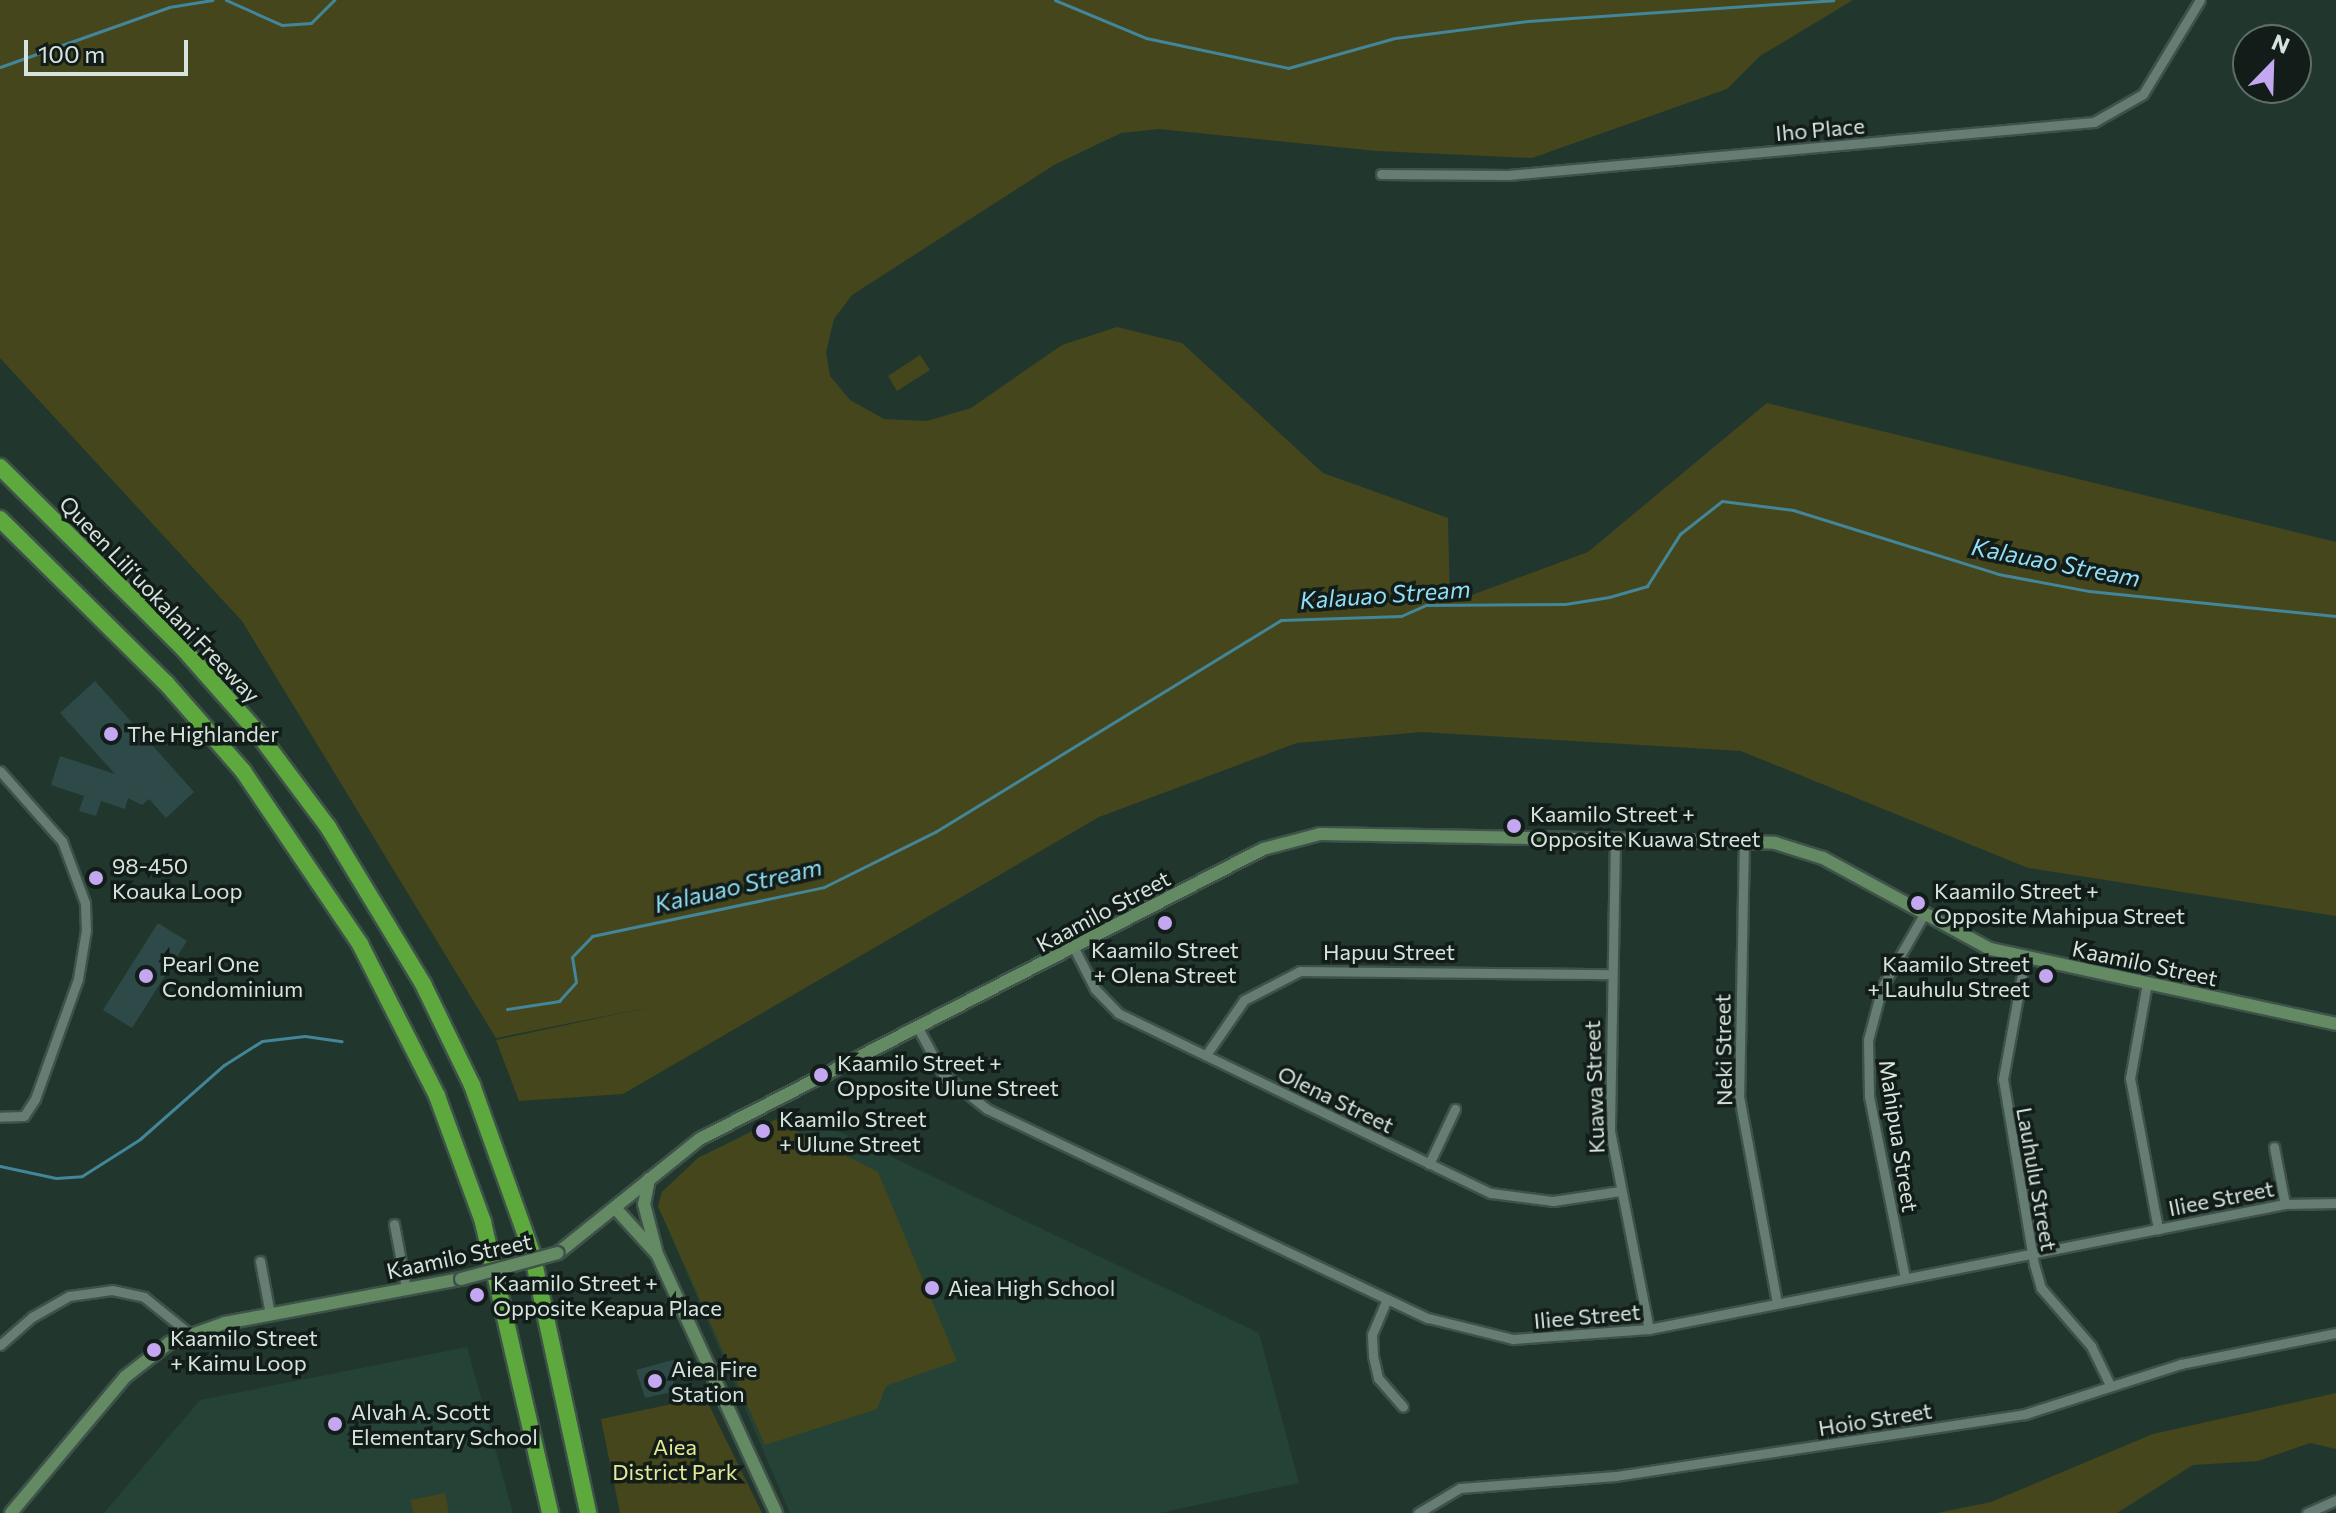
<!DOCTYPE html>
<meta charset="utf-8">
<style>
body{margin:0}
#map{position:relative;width:2336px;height:1513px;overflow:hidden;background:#21372d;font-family:Commissioner,sans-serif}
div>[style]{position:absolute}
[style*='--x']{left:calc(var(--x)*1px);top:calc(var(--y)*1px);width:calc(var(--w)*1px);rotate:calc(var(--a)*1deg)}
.built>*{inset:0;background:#244235}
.green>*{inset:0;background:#45461c}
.stream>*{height:3px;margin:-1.5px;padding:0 1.5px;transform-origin:1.5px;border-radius:1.5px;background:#438599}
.building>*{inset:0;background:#2d4948}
.roads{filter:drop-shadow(2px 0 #3e524a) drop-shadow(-2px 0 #3e524a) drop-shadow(0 2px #3e524a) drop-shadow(0 -2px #3e524a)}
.street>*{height:9px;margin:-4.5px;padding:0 4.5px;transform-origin:4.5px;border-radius:4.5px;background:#657d72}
.secondary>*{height:12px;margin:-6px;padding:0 6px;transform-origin:6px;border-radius:6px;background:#638a62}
.highway>*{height:16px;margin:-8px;padding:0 8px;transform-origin:8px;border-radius:8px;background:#5da93d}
.bridges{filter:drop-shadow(2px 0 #3e524a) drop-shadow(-2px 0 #3e524a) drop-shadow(0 2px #3e524a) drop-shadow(0 -2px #3e524a)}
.secondary-bridge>*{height:12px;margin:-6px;padding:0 6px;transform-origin:6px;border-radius:6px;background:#638a62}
.dots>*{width:22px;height:22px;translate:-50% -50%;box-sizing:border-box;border:4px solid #121c18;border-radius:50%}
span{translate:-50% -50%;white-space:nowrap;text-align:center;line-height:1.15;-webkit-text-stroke:7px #121c18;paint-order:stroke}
.street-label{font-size:22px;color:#d6e4dd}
.poi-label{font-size:22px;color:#d6e4dd}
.left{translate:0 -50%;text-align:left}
.right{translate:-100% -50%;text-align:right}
.park-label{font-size:22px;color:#e5e996}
.water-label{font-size:24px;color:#91def6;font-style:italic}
.north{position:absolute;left:2232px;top:24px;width:80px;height:80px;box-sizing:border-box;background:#121c18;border:2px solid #606c67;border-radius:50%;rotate:23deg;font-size:22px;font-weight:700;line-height:32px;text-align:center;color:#d6e4dd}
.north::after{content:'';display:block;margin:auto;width:28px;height:36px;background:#c4a7f1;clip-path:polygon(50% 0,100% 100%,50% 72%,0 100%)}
.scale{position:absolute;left:24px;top:40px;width:164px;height:36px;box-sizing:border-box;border:4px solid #d6e4dd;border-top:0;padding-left:10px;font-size:24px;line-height:28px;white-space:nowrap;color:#d6e4dd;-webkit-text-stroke:6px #121c18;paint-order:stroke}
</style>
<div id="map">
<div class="built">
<i style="clip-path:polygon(794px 1110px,1259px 1333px,1299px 1483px,1160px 1513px,790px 1513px,658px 1206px,662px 1192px,698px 1158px)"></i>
<i style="clip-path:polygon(467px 1347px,513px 1513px,104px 1513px,200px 1400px)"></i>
</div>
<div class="green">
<i style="clip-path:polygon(0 0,1853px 0,1760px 56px,1727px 89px,1532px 158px,1377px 151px,1159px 129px,1121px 133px,1054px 165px,852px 295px,834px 319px,826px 352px,830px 376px,850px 400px,884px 419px,927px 421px,971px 408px,1062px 345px,1117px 327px,1182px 343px,1323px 473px,1448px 518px,1450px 603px,1588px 552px,1767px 403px,2336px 542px,2336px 916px,2028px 868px,1741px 751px,1422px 732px,1297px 743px,1099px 817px,623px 1094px,519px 1101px,496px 1040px,655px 1006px,496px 1038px,242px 621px,0 358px)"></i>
<i style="clip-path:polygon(920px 355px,930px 370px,897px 391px,888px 376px)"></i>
<i style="clip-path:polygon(775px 1120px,878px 1172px,957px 1361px,886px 1386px,877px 1409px,765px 1445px,658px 1206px,662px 1192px,698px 1158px)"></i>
<i style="clip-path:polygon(2336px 1393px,2336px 1449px,2310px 1443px,2258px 1461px,2193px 1465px,2117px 1513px,1937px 1513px,1991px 1502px,2153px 1434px)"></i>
<i style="clip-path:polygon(705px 1397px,762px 1513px,620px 1513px,601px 1419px)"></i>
<i style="clip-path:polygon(445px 1493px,449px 1513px,413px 1513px,411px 1500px)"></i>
</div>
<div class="stream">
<i style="--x:226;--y:0;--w:61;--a:24.1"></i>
<i style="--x:282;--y:25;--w:29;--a:-4"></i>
<i style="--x:311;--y:23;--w:33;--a:-45"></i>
<i style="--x:1055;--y:0;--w:99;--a:22.7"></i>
<i style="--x:1146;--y:38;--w:145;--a:11.9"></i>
<i style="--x:1288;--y:68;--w:111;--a:-15.7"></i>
<i style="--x:1395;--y:38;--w:134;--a:-7.3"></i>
<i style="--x:1528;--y:21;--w:306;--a:-3.9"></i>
<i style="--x:0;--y:67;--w:179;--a:-19.5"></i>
<i style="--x:169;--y:7;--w:44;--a:-9.2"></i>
<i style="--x:507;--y:1009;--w:53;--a:-8.7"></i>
<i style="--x:559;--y:1001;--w:25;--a:-48"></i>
<i style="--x:576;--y:982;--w:25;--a:-99"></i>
<i style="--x:572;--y:957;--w:29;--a:-46"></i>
<i style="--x:592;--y:936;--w:237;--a:-11.9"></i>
<i style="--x:824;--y:887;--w:124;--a:-26.4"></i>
<i style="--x:935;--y:832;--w:406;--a:-31.5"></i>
<i style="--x:1281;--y:620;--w:120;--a:-1.9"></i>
<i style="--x:1401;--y:616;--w:27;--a:-24"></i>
<i style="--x:1426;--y:605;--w:139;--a:-0.4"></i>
<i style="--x:1565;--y:604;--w:45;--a:-9"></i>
<i style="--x:1609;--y:597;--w:40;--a:-16"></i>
<i style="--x:1647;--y:586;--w:62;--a:-57.6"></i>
<i style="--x:1680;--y:534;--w:53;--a:-38.2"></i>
<i style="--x:1722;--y:501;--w:72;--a:7.2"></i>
<i style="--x:1793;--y:510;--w:215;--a:17.3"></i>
<i style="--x:1998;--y:574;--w:93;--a:10.6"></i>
<i style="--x:2089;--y:591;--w:248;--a:5.8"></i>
<i style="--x:0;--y:1166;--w:57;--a:12.1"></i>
<i style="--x:56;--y:1178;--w:26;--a:-4"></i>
<i style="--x:82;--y:1176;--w:69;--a:-32.5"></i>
<i style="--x:140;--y:1139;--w:112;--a:-41.4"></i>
<i style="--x:224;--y:1065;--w:45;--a:-32.3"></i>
<i style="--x:262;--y:1041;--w:43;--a:-6.6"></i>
<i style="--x:305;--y:1036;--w:37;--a:8"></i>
</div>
<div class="building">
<i style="clip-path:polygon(95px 681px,194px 792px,166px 818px,149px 799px,142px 805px,128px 798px,125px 809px,101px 801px,96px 816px,79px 811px,84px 796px,51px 785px,60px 756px,115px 774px,60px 713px)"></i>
<i style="clip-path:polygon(158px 923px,187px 941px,132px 1028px,103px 1010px)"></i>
<i style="clip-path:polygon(676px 1359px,672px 1392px,645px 1398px,636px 1370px)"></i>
</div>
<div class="roads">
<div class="street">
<i style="--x:1381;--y:174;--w:127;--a:0.5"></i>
<i style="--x:1508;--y:175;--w:588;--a:-5.17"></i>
<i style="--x:2094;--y:122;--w:56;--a:-29.7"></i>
<i style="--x:2143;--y:94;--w:110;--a:-58.8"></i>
<i style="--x:0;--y:771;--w:94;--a:48.5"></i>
<i style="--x:62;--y:841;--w:66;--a:69.6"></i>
<i style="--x:85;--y:903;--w:27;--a:88"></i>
<i style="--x:86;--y:930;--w:50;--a:99.3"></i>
<i style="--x:78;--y:979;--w:127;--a:109.7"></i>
<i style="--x:35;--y:1099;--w:20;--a:123"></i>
<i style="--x:24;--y:1116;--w:24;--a:178"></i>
<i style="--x:1615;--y:840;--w:291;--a:91"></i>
<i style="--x:1610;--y:1131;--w:202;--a:78.9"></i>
<i style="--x:1744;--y:841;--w:255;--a:91.1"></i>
<i style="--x:1739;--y:1096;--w:211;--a:79.6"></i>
<i style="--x:1075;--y:950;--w:44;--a:62.9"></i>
<i style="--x:1095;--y:989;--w:33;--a:46"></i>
<i style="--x:1118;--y:1013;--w:414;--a:25.8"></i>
<i style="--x:1491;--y:1193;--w:63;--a:7.4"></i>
<i style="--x:1553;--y:1201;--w:68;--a:-8.5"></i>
<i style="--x:2025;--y:958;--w:123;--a:100.3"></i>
<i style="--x:2003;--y:1079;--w:188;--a:80.5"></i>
<i style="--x:2034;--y:1264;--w:25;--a:74"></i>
<i style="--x:2041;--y:1288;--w:77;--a:49.2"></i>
<i style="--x:2091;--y:1346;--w:43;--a:64"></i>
<i style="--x:2147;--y:983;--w:97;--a:100.1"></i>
<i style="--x:2130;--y:1078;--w:154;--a:79.5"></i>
<i style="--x:918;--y:1028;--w:52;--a:61.5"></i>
<i style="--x:943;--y:1074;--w:56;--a:38.5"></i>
<i style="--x:987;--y:1109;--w:488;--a:25.4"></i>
<i style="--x:1428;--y:1318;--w:88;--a:13.9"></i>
<i style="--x:1513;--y:1339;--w:136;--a:-4.2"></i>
<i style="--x:1649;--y:1329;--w:648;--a:-11.12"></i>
<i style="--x:2285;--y:1204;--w:51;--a:-1.1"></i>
<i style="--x:1206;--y:1055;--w:67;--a:-55.4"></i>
<i style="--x:1244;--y:1000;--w:63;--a:-27.4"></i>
<i style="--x:1300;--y:971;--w:309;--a:0.6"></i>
<i style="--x:2274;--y:1147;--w:58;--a:79.1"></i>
<i style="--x:1429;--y:1164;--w:61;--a:-64.7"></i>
<i style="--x:394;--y:1224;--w:65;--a:79.4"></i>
<i style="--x:260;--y:1261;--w:54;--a:79.3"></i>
<i style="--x:1905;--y:1278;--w:186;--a:-101.2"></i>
<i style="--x:1869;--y:1096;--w:56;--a:-91"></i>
<i style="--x:1868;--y:1040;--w:55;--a:-75.2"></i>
<i style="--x:1882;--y:987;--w:82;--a:-60"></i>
<i style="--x:1387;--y:1299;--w:39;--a:113"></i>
<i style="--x:1372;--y:1335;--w:21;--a:87"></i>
<i style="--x:1373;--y:1356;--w:23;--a:77"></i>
<i style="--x:1378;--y:1378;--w:38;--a:49"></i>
<i style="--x:0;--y:1345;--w:43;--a:-41.2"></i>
<i style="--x:32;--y:1317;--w:43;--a:-29.6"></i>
<i style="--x:69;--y:1296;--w:43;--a:-7.9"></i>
<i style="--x:112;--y:1290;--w:33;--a:12"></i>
<i style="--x:144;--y:1297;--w:59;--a:38.8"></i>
<i style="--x:1418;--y:1513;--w:49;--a:-30.8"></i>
<i style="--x:1460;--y:1488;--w:156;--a:-4.4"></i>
<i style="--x:1616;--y:1476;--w:414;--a:-8.6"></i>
<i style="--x:2025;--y:1414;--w:164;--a:-17.8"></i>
<i style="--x:2181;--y:1364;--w:158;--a:-11.3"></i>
<i style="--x:2307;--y:1513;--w:32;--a:-24"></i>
</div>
<div class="secondary">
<i style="--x:649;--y:1179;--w:25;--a:101"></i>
<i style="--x:644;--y:1204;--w:48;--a:75.4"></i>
<i style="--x:616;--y:1209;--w:61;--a:47.7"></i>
<i style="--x:657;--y:1254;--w:285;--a:65.3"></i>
<i style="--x:558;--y:1253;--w:182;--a:-38.8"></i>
<i style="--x:700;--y:1139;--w:633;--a:-27.25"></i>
<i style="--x:1263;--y:849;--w:59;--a:-14.7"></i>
<i style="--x:1320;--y:834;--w:455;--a:1.1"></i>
<i style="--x:1775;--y:843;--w:50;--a:17.4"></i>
<i style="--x:1823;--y:858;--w:190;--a:28.6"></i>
<i style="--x:1990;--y:949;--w:354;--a:12.2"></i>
<i style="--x:11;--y:1513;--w:177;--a:-50"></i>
<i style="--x:125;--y:1377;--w:56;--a:-37.7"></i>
<i style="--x:169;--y:1343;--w:59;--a:-19.7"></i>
<i style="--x:225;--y:1323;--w:240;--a:-10.6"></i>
</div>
<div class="highway">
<i style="--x:0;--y:467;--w:255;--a:44.7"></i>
<i style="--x:181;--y:646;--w:115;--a:48.5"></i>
<i style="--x:257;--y:732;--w:119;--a:53.2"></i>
<i style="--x:328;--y:827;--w:184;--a:58.8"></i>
<i style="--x:423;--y:984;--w:112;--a:64.1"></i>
<i style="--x:472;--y:1085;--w:178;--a:70.3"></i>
<i style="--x:532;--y:1253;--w:266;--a:77.8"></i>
<i style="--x:0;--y:519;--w:233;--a:44.7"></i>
<i style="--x:166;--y:683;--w:117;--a:48.8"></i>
<i style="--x:243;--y:771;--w:209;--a:55.9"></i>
<i style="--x:360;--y:944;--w:170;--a:63.1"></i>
<i style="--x:437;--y:1096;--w:134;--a:69.9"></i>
<i style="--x:483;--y:1222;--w:299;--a:77"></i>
</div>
</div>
<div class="bridges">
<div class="secondary-bridge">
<i style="--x:461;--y:1279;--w:100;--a:-15"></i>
</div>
</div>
<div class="dots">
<i style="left:111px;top:734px;background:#c4a7f1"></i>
<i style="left:1514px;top:826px;background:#c4a7f1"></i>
<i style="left:96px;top:878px;background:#c4a7f1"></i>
<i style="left:1918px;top:903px;background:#c4a7f1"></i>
<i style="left:1165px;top:923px;background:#c4a7f1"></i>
<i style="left:146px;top:976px;background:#c4a7f1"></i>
<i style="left:2046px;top:976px;background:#c4a7f1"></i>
<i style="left:821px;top:1075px;background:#c4a7f1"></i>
<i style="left:763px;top:1131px;background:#c4a7f1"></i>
<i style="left:932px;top:1288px;background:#c4a7f1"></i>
<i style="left:477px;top:1295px;background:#c4a7f1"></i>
<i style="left:154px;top:1350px;background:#c4a7f1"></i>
<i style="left:655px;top:1381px;background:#c4a7f1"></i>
<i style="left:335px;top:1424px;background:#c4a7f1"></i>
</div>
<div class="street-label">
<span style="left:1820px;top:129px;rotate:-5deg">Iho Place</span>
<span style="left:160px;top:599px;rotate:46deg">Queen Liliʻuokalani Freeway</span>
<span style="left:1103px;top:911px;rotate:-28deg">Kaamilo Street</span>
<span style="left:1389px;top:952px">Hapuu Street</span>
<span style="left:2145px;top:963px;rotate:12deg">Kaamilo Street</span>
<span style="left:1723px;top:1050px;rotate:-91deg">Neki Street</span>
<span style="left:1594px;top:1087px;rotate:-92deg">Kuawa Street</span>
<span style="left:1336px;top:1099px;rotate:26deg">Olena Street</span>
<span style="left:1899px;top:1136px;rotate:81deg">Mahipua Street</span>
<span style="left:2037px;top:1179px;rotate:80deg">Lauhulu Street</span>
<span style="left:2221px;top:1198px;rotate:-11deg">Iliee Street</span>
<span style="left:459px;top:1256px;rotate:-12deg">Kaamilo Street</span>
<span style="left:1587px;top:1316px;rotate:-5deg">Iliee Street</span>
<span style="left:1875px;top:1419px;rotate:-9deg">Hoio Street</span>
</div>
<div class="poi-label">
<span class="left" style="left:127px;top:734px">The Highlander</span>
<span class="left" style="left:1530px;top:826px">Kaamilo Street +<br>Opposite Kuawa Street</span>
<span class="left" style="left:112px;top:878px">98-450<br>Koauka Loop</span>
<span class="left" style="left:1934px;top:903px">Kaamilo Street +<br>Opposite Mahipua Street</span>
<span style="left:1165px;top:962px">Kaamilo Street<br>+ Olena Street</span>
<span class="left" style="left:162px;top:976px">Pearl One<br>Condominium</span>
<span class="right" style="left:2030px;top:976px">Kaamilo Street<br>+ Lauhulu Street</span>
<span class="left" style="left:837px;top:1075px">Kaamilo Street +<br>Opposite Ulune Street</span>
<span class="left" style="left:779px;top:1131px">Kaamilo Street<br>+ Ulune Street</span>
<span class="left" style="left:493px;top:1295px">Kaamilo Street +<br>Opposite Keapua Place</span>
<span class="left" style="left:948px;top:1288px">Aiea High School</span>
<span class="left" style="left:170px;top:1350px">Kaamilo Street<br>+ Kaimu Loop</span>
<span class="left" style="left:671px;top:1381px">Aiea Fire<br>Station</span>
<span class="left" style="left:351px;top:1424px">Alvah A. Scott<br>Elementary School</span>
</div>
<div class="park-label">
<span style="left:675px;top:1459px">Aiea<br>District Park</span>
</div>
<div class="water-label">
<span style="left:2056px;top:562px;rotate:11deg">Kalauao Stream</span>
<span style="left:1385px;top:594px;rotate:-4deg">Kalauao Stream</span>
<span style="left:738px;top:885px;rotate:-13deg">Kalauao Stream</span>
</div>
<div class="north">N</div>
<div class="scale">100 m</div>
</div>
